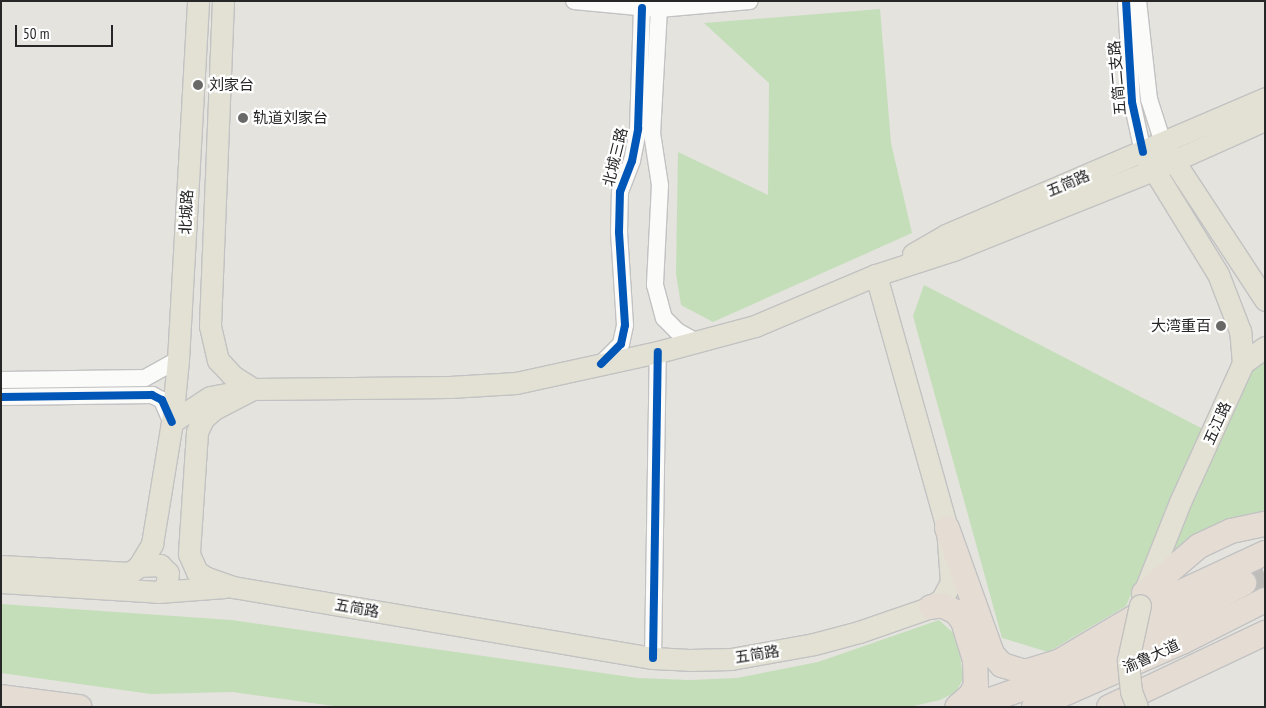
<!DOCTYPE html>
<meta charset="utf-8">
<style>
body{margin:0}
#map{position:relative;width:1266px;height:708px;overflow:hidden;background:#e4e3de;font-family:"PT Sans Narrow","Noto Sans SC",sans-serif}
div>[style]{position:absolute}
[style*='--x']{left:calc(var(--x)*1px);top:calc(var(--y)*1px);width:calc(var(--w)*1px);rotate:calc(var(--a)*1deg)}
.green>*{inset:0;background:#c4deb9}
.highway-tunnel>*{height:24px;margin-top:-12px;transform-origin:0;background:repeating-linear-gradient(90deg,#bebdb9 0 24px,transparent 0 36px)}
.roads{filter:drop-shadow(1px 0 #c2c2c3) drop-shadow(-1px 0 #c2c2c3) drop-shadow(0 1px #c2c2c3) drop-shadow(0 -1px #c2c2c3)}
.minor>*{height:16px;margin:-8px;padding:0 8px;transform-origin:8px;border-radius:8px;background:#fbfbfa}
.major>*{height:21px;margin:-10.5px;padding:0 10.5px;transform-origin:10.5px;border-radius:10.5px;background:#e3e1d3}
.highway>*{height:24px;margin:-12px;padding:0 12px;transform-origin:12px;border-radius:12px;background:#e5ddd4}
.bridges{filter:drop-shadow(1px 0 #c2c1c0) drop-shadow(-1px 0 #c2c1c0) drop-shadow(0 1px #c2c1c0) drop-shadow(0 -1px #c2c1c0)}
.major-bridge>*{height:21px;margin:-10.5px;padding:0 10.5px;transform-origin:10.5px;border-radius:10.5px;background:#e3e1d3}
.cycleway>*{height:8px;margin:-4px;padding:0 4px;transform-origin:4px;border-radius:4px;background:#0057b8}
.dots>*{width:14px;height:14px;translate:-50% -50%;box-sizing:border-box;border:2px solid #fff;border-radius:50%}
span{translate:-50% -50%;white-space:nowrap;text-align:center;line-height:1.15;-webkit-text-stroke:4.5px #fff;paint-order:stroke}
.street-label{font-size:15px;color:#272727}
.poi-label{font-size:15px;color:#272727}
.left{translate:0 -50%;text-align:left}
.right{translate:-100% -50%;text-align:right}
.frame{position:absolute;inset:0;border:2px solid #272727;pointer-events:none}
.scale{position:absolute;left:15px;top:25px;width:98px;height:22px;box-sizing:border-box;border:2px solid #272727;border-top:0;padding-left:6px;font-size:15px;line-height:18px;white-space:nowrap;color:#272727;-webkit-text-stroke:4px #fff;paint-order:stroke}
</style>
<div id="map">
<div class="green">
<i style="clip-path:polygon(880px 9px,891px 143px,912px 233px,713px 322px,681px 305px,676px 274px,678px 152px,768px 195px,769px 83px,704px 23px)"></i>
<i style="clip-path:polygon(924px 285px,1203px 429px,1126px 606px,1048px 652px,1002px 638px,913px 316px)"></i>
<i style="clip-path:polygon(1265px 357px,1265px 517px,1178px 550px,1172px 547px,1252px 371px)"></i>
<i style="clip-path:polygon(1px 604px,231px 620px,637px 678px,690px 680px,737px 678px,818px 662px,939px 620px,958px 637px,963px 679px,956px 692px,940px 700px,909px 707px,341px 707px,232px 692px,151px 694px,1px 673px)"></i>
</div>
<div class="highway-tunnel">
<i style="--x:1244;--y:583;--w:22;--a:-18"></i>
</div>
<div class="roads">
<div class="minor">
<i style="--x:574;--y:1;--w:85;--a:5.4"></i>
<i style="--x:659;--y:9;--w:91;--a:-5"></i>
<i style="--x:1126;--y:1;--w:101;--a:86.6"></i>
<i style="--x:1132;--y:102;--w:51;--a:77.6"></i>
<i style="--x:1138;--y:1;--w:99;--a:83.6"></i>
<i style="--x:1149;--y:99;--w:46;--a:72.3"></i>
<i style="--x:659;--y:9;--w:124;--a:93.2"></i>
<i style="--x:652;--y:133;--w:53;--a:81.3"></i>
<i style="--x:660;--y:185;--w:100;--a:92.9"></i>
<i style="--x:655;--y:285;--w:34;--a:75"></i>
<i style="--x:664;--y:318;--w:18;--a:45"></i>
<i style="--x:677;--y:331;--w:23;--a:29"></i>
<i style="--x:601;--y:364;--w:28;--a:-45"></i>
<i style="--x:621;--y:344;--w:19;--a:-78"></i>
<i style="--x:625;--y:325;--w:93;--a:-93.7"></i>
<i style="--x:619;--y:232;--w:40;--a:-88.6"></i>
<i style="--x:620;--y:192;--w:33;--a:-69"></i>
<i style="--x:632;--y:161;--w:33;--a:-79"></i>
<i style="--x:638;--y:129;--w:121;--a:-88.1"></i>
<i style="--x:1;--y:380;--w:144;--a:-0.8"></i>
<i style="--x:145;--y:378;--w:38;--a:-29"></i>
<i style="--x:1;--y:397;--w:151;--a:-0.8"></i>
<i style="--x:152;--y:395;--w:11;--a:27"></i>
<i style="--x:162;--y:400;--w:23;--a:67"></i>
<i style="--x:653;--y:658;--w:306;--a:-89.1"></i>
</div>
<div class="major">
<i style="--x:223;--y:1;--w:325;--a:92.3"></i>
<i style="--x:210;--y:326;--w:35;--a:77"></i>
<i style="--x:218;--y:360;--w:23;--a:47"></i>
<i style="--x:234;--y:377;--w:22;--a:32"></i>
<i style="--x:253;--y:389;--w:44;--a:152.9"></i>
<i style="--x:214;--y:409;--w:15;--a:138"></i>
<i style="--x:203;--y:419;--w:14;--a:115"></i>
<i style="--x:197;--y:432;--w:122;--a:93.8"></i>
<i style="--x:189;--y:554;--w:20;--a:66"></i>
<i style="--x:197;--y:572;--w:12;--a:31"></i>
<i style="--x:207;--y:578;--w:28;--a:19"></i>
<i style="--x:233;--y:587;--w:426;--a:9.6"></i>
<i style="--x:653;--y:658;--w:36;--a:3"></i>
<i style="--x:689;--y:660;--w:42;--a:-1.4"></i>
<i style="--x:731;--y:659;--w:84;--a:-10.2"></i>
<i style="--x:814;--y:644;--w:47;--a:-14.9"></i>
<i style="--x:859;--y:632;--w:76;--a:-19.1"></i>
<i style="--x:931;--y:607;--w:14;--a:-36"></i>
<i style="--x:942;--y:599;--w:19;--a:-62"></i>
<i style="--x:951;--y:582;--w:54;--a:-94.2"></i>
<i style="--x:947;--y:528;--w:263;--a:-105.7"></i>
<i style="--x:1166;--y:149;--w:181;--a:56.7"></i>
<i style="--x:913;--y:254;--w:38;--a:-30"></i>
<i style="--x:946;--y:235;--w:347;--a:-23.2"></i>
<i style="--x:1243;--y:363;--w:27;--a:-36"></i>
<i style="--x:172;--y:422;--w:45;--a:-33.3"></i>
<i style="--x:210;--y:397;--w:44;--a:-10.5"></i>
<i style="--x:253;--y:389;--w:197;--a:-0.6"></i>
<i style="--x:450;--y:387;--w:66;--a:-3.5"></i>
<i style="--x:516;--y:383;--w:145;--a:-12.3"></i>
<i style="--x:658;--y:352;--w:100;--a:-15"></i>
<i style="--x:755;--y:326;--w:131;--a:-22.9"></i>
<i style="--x:876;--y:275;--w:81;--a:-18"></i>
<i style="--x:953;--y:250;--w:215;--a:-21.8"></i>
<i style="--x:1153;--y:170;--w:123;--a:-24.1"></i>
<i style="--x:1;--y:566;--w:129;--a:3.1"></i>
<i style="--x:130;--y:573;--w:11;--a:-38"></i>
<i style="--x:139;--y:566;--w:26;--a:-59"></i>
<i style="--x:152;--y:544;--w:124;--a:-80.7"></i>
<i style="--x:172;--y:422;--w:62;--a:-84.5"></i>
<i style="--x:178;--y:360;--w:360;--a:-86.8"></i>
<i style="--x:139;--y:566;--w:21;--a:-3"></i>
<i style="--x:160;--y:565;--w:11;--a:45"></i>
<i style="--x:168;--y:573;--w:14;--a:98"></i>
<i style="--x:166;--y:587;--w:9;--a:148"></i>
<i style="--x:1;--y:582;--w:157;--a:3.6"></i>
<i style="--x:158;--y:592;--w:67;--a:-4.3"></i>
<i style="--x:1143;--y:595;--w:100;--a:-68.3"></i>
<i style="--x:1180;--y:502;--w:153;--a:-65.6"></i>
<i style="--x:1243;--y:363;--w:32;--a:-95"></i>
<i style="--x:1240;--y:331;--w:61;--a:-111.1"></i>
<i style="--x:1218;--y:274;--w:143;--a:-121.6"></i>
</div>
<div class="highway">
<i style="--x:947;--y:528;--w:134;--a:70.3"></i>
<i style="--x:992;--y:654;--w:15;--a:48"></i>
<i style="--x:1002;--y:665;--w:24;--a:17"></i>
<i style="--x:1025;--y:672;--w:37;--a:-17"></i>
<i style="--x:1060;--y:661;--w:116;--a:-30.5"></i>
<i style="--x:1160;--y:602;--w:116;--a:-25"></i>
<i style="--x:1144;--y:593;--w:72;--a:-40.5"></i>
<i style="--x:1199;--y:546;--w:35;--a:-25"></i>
<i style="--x:1231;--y:531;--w:35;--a:-12"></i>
<i style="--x:931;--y:607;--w:11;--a:-10"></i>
<i style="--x:942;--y:605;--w:16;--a:27"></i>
<i style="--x:956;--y:612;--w:11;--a:52"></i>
<i style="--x:963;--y:621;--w:41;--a:72.9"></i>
<i style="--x:975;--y:660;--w:25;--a:88"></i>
<i style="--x:976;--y:685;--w:11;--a:117"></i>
<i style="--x:971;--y:695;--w:18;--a:139"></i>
<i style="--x:1;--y:697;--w:79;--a:7.3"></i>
<i style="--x:970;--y:707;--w:142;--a:-19.3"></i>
<i style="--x:1104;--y:660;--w:160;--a:-28.8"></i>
<i style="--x:1034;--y:707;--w:162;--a:-23.7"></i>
<i style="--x:1182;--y:642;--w:93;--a:-26.8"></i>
<i style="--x:1109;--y:707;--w:173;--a:-25.4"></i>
</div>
</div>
<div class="bridges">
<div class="major-bridge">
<i style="--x:1137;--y:707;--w:17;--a:-111"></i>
<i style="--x:1131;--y:691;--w:31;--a:-96"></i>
<i style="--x:1128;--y:660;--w:56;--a:-77.7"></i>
</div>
</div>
<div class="cycleway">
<i style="--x:1126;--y:1;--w:101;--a:86.6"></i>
<i style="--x:1132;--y:102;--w:51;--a:77.6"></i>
<i style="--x:601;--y:364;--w:28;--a:-45"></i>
<i style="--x:621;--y:344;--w:19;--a:-78"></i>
<i style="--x:625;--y:325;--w:93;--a:-93.7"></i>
<i style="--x:619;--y:232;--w:40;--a:-88.6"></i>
<i style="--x:620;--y:192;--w:33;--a:-69"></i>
<i style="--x:632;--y:161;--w:33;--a:-79"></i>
<i style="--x:638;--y:129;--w:121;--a:-88.1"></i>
<i style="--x:1;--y:397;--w:151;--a:-0.8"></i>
<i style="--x:152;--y:395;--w:11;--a:27"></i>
<i style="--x:162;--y:400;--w:24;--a:66"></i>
<i style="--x:653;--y:658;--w:306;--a:-89.1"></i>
</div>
<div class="dots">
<i style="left:198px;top:85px;background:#696967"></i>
<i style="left:243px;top:118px;background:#696967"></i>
<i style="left:1221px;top:326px;background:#696967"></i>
</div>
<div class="street-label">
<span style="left:1117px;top:78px;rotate:-95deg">五简二支路</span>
<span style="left:615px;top:157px;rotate:-76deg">北城三路</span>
<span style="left:1068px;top:183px;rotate:-23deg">五简路</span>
<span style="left:186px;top:212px;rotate:-87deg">北城路</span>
<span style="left:1217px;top:423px;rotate:-66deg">五江路</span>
<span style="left:357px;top:608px;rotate:10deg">五简路</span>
<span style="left:757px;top:654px;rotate:-9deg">五简路</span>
<span style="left:1151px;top:656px;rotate:-24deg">渝鲁大道</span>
</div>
<div class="poi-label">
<span class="left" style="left:209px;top:85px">刘家台</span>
<span class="left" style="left:253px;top:118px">轨道刘家台</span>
<span class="right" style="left:1211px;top:326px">大湾重百</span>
</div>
<div class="frame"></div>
<div class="scale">50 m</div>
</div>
